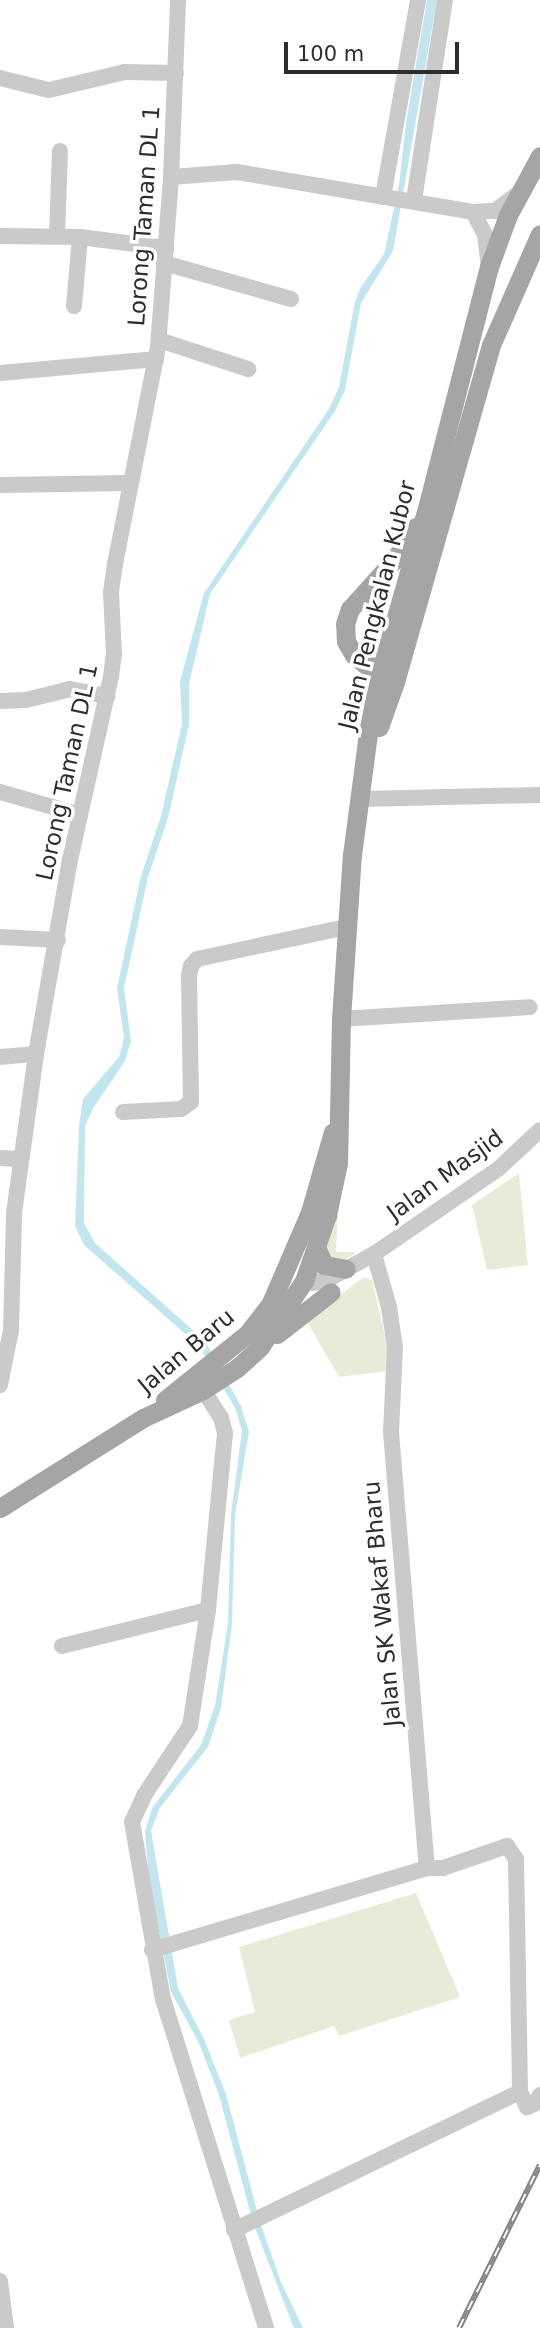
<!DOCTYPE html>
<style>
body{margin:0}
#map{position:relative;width:540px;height:2328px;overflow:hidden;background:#fff;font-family:"DejaVu Sans",sans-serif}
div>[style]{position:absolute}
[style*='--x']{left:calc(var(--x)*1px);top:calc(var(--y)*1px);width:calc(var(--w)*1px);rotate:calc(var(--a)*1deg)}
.green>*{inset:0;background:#e7ecd9}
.water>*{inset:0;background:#c3e6ee}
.minor>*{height:16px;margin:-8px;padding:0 8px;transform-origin:8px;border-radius:8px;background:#cacaca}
.major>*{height:19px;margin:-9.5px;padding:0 9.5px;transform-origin:9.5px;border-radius:9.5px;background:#a5a5a5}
.rail>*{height:6px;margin-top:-3px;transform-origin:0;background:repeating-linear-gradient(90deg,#fff 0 10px,#828282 0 20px);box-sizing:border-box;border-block:2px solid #828282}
span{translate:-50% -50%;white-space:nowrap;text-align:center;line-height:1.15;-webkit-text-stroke:7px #fff;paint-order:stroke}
.street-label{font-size:23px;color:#2d2d2d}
.scale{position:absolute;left:284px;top:42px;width:175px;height:32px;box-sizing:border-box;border:4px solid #2d2d2d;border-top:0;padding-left:9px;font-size:21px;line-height:24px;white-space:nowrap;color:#2d2d2d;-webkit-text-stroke:5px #fff;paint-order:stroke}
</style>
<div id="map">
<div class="green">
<i style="clip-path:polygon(519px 1173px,528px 1265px,487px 1270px,472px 1205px)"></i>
<i style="clip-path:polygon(334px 1207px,338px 1212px,336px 1252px,357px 1252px,344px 1260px,329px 1260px,323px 1246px)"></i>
<i style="clip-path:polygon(364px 1277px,372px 1280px,387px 1344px,388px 1371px,339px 1377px,306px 1320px)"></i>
<i style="clip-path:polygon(416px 1893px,460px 1997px,339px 2036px,334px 2026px,240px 2058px,229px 2020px,255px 2012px,239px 1947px)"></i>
</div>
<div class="water">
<i style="clip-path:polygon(427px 0,437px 0,393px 251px,361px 303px,345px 390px,335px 411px,210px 594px,189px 684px,189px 725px,168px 818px,148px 877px,124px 988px,131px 1041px,125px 1061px,94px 1107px,85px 1126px,84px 1223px,95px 1243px,205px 1341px,241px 1406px,249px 1432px,235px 1515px,232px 1624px,221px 1708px,208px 1747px,159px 1809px,151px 1831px,178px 1988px,204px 2039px,226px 2094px,260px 2222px,281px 2282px,303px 2328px,294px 2328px,253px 2223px,219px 2095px,198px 2041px,171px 1992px,149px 1879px,145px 1831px,152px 1808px,201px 1745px,215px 1706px,228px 1623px,231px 1515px,242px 1430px,235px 1408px,199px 1346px,84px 1245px,75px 1226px,79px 1125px,83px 1099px,119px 1057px,124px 1038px,117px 988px,141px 876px,161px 816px,182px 724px,180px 681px,204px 593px,329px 409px,339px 387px,355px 301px,361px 287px,384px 254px,399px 185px,406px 123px)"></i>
</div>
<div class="minor">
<i style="--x:0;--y:78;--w:50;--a:13.8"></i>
<i style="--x:49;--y:90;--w:78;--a:-13.3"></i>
<i style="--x:125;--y:72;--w:51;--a:1.1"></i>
<i style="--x:171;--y:177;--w:66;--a:-4.3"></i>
<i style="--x:237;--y:172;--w:239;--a:9.6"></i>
<i style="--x:473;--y:212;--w:22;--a:-3"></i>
<i style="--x:495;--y:211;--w:26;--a:-37"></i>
<i style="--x:383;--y:197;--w:200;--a:-79.9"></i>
<i style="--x:414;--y:200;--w:202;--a:-81.2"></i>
<i style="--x:473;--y:212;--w:26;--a:62"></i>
<i style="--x:485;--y:235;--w:31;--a:83"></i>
<i style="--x:0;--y:236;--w:80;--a:0.7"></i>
<i style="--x:80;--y:237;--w:87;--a:7.3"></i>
<i style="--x:57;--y:236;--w:85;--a:-88"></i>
<i style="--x:164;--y:263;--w:132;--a:15.8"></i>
<i style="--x:74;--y:306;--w:69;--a:-85"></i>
<i style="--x:159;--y:340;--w:94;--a:18"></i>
<i style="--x:0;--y:373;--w:157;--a:-5.1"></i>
<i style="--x:0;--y:485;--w:131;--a:-0.9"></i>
<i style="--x:0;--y:701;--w:26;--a:-2"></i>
<i style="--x:26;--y:700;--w:45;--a:-14"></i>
<i style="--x:70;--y:689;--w:38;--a:11"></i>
<i style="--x:0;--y:792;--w:83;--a:16"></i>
<i style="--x:360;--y:799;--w:180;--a:-1.3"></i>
<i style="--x:0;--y:937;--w:58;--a:3"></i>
<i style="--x:341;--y:1019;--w:189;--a:-3.6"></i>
<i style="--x:0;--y:1057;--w:36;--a:-5"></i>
<i style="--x:123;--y:1112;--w:58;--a:-3"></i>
<i style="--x:181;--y:1109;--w:12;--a:-35"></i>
<i style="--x:191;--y:1102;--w:126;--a:-90.9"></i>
<i style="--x:189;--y:976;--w:10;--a:-79"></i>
<i style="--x:191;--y:966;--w:9;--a:-49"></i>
<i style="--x:197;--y:959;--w:152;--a:-12.1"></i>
<i style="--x:0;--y:1158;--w:21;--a:3"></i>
<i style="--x:374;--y:1254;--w:55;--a:74.2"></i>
<i style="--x:389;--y:1307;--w:40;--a:81.5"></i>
<i style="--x:395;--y:1347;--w:85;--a:92.7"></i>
<i style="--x:391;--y:1432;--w:437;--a:85.3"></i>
<i style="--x:304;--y:1281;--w:9;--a:13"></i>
<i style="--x:313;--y:1283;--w:14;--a:-12"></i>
<i style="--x:327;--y:1280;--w:54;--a:-29"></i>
<i style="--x:374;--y:1254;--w:150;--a:-34.4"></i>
<i style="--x:498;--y:1169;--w:57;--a:-42.9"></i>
<i style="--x:0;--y:1385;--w:56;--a:-78.7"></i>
<i style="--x:11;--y:1330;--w:117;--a:-88.5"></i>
<i style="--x:14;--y:1213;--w:161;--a:-82.1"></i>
<i style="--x:36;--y:1054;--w:197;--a:-80.1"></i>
<i style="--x:70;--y:860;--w:188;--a:-77.4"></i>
<i style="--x:111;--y:677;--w:23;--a:-83"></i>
<i style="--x:114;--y:654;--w:62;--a:-92.8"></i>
<i style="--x:111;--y:592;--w:28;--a:-82"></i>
<i style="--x:115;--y:564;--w:221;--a:-78.8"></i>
<i style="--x:158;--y:347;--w:170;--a:-85.6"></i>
<i style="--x:171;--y:177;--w:177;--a:-87.7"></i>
<i style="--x:203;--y:1390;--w:33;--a:57"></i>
<i style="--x:221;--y:1418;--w:16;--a:75"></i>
<i style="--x:225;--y:1433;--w:178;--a:95.5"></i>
<i style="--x:208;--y:1610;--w:117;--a:98.8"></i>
<i style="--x:190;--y:1726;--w:82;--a:123.5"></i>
<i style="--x:145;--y:1794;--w:31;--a:115"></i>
<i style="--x:132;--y:1822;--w:180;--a:80.1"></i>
<i style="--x:163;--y:1999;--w:345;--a:72.6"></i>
<i style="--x:62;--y:1646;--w:150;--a:-13.9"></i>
<i style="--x:152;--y:1950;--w:287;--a:-16.6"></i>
<i style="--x:427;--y:1868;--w:16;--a:0"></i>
<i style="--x:443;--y:1868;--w:68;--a:-19"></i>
<i style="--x:507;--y:1846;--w:16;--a:55"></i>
<i style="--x:516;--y:1859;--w:233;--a:89"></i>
<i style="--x:520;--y:2092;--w:17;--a:65"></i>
<i style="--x:527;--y:2107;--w:8;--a:-23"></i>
<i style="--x:534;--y:2104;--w:11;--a:-56"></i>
<i style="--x:234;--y:2230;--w:318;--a:-25.8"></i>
<i style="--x:0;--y:2281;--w:47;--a:82.7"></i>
</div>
<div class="major">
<i style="--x:392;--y:666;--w:10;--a:163"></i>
<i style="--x:382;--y:669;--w:16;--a:-166"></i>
<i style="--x:366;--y:665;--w:16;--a:-140"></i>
<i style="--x:354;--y:655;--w:16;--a:-120"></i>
<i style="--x:346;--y:641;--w:17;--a:-93"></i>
<i style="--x:345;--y:624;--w:16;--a:-72"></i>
<i style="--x:350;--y:609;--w:67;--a:-48"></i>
<i style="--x:395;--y:559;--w:38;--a:-57"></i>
<i style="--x:379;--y:727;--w:48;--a:-70.4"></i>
<i style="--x:395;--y:682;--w:350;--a:-74.1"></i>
<i style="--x:491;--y:345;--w:121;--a:-66.2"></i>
<i style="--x:316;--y:1247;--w:20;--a:66"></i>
<i style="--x:324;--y:1265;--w:22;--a:10"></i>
<i style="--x:277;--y:1334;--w:68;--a:-37.9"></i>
<i style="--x:165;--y:1400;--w:105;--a:-38.8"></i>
<i style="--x:247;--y:1334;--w:37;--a:-52"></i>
<i style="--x:270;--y:1305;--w:101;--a:-66.7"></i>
<i style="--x:310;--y:1212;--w:83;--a:-74"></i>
<i style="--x:0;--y:1508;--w:169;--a:-32.2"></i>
<i style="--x:143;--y:1418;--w:66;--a:-25"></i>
<i style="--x:203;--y:1390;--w:40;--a:-32.9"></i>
<i style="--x:237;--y:1368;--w:31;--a:-42"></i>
<i style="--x:260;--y:1347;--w:79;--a:-56.3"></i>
<i style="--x:304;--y:1281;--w:70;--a:-70.8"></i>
<i style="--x:327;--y:1215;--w:53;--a:-78.1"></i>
<i style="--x:338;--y:1163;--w:144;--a:-88.8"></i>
<i style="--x:341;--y:1019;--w:164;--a:-86.2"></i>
<i style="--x:352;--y:855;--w:123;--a:-82.5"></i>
<i style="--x:368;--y:733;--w:53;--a:-79.1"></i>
<i style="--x:378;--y:681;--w:180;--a:-74.2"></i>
<i style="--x:427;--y:508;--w:249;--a:-75.6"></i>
<i style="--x:489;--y:267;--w:55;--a:-69.9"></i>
<i style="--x:508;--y:215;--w:67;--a:-61.5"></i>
</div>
<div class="rail">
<i style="--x:459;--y:2328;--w:182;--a:-63.6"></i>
</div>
<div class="street-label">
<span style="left:144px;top:216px;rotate:-86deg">Lorong Taman DL 1</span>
<span style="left:377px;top:605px;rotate:-76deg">Jalan Pengkalan Kubor</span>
<span style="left:67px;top:772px;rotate:-78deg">Lorong Taman DL 1</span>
<span style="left:445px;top:1175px;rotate:-36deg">Jalan Masjid</span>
<span style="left:186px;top:1351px;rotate:-40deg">Jalan Baru</span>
<span style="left:382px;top:1604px;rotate:-95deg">Jalan SK Wakaf Bharu</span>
</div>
<div class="scale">100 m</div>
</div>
